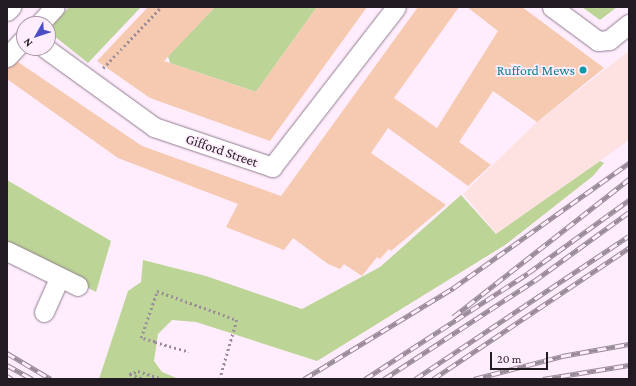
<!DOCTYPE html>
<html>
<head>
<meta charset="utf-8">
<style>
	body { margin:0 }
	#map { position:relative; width:636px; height:386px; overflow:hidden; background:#ffedfd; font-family:"Crimson Pro",serif }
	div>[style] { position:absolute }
	.industrial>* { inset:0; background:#fde2e1 }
	.green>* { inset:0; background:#bcd496 }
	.building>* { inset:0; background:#f6c9b1 }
	.path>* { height:2.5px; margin-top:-1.25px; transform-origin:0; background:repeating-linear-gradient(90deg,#9a8d99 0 2px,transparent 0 5px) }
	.roads { filter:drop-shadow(0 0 1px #907c8e) drop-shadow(0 0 1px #907c8e) }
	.minor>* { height:19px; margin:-9.5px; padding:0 9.5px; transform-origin:9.5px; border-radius:9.5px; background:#fff }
	.rail>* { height:4.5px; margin-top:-2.25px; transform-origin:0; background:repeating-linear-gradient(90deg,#ffedfd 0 9px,#988b97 0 18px); box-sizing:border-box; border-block:1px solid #988b97 }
	.path-bridge>* { height:2.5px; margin-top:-1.25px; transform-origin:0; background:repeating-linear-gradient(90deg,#9a8d99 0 2px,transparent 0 5px) }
	.dots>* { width:11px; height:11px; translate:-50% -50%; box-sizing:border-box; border:2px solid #ffedfd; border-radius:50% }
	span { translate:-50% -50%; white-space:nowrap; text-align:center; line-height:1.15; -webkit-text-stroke:3.5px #ffedfd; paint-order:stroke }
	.culture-label { font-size:14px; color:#0d838f }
	.right { translate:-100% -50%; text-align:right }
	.street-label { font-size:14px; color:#231b22 }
	.frame { position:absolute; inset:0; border:8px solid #231b22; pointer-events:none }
	.north { position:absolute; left:16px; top:16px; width:40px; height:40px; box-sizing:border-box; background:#ffedfd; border:1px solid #a799a5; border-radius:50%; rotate:231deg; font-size:11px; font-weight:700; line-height:16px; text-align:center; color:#231b22 }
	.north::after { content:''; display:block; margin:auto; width:14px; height:18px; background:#4a4ec4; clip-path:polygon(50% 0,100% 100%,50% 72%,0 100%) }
	.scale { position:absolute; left:490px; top:352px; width:58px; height:18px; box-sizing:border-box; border:2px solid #231b22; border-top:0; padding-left:5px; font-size:12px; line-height:14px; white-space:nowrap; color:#231b22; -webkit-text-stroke:3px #ffedfd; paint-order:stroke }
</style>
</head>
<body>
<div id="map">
	<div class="industrial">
		<i style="clip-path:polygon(629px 51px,629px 140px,497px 234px,463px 194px,537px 122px)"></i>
	</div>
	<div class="green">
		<i style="clip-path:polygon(69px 7px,141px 7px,88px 63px,48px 31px)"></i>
		<i style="clip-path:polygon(215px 7px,317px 7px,256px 92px,170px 63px,168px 56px)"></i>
		<i style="clip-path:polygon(582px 7px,617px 7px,600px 20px)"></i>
		<i style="clip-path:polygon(600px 161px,604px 163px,593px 176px,505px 245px,317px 361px,196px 322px,172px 320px,158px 334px,154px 361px,162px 372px,179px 379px,99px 379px,128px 291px,141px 282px,143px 260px,206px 276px,302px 309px,380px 267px,461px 195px,496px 234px)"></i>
		<i style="clip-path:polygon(7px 180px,111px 241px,96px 292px,7px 246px)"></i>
	</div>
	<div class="building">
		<i style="clip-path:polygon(148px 7px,215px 7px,164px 61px,256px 92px,317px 7px,367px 7px,270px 141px,150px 98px,97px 61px)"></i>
		<i style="clip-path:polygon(418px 7px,459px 7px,394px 98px,437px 128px,498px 31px,467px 7px,522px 7px,604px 68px,537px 122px,493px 91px,459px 142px,491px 165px,468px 186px,388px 128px,371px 153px,446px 205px,391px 251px,389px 249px,380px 259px,377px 257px,362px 276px,344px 264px,340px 269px,328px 264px,293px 238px,284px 250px,226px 227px,238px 204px,118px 158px,7px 79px,7px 68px,18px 62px,142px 146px,281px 196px)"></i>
	</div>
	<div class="path">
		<i style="left:103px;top:68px;width:84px;rotate:-46.4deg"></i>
		<i style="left:155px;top:342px;width:15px;rotate:-164deg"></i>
		<i style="left:141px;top:338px;width:50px;rotate:-71.2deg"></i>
		<i style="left:157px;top:291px;width:85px;rotate:19.9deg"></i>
		<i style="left:237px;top:320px;width:61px;rotate:106.1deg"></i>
		<i style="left:129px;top:374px;width:9px;rotate:-18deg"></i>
		<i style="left:138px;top:371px;width:25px;rotate:18deg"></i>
		<i style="left:130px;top:374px;width:15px;rotate:20deg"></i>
	</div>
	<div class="roads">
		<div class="minor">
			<i style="left:552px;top:7px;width:57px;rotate:36.5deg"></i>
			<i style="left:598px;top:41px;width:11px;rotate:-5deg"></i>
			<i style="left:609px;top:40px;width:26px;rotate:-39deg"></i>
			<i style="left:7px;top:11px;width:6px;rotate:-45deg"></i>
			<i style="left:39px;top:24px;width:23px;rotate:-47deg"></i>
			<i style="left:45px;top:48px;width:135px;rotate:35.9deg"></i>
			<i style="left:154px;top:127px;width:125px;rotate:18.7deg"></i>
			<i style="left:272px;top:167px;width:202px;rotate:-52.2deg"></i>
			<i style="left:7px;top:57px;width:25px;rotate:-47deg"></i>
			<i style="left:7px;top:251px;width:79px;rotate:26.2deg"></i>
			<i style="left:44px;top:312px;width:36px;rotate:-66deg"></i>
		</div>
	</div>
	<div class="rail">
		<i style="left:453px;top:317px;width:224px;rotate:-38.1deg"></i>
		<i style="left:7px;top:353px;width:51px;rotate:30.6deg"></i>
		<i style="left:7px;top:365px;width:29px;rotate:29deg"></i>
		<i style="left:7px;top:376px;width:6px;rotate:31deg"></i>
		<i style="left:304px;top:379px;width:175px;rotate:-31.4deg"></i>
		<i style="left:453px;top:288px;width:216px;rotate:-35.4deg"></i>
		<i style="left:365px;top:379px;width:194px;rotate:-33deg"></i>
		<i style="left:528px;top:273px;width:125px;rotate:-35.9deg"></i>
		<i style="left:384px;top:379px;width:179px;rotate:-33.2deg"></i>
		<i style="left:534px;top:281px;width:117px;rotate:-36deg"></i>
		<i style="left:415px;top:379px;width:257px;rotate:-33.8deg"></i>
		<i style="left:433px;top:379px;width:236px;rotate:-33.8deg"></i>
		<i style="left:474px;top:379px;width:91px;rotate:-14.6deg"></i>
		<i style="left:562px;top:356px;width:68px;rotate:-10.2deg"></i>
		<i style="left:543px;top:379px;width:87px;rotate:-9.2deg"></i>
	</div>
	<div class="path-bridge">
		<i style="left:155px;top:342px;width:35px;rotate:16deg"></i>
	</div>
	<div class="dots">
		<i style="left:583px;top:70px;background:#0f9aa8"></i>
	</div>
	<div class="culture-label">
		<span class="right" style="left:575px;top:70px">Rufford Mews</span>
	</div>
	<div class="street-label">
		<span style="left:222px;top:150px;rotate:19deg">Gifford Street</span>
	</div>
	<div class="frame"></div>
	<div class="north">N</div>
	<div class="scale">20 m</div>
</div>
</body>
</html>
